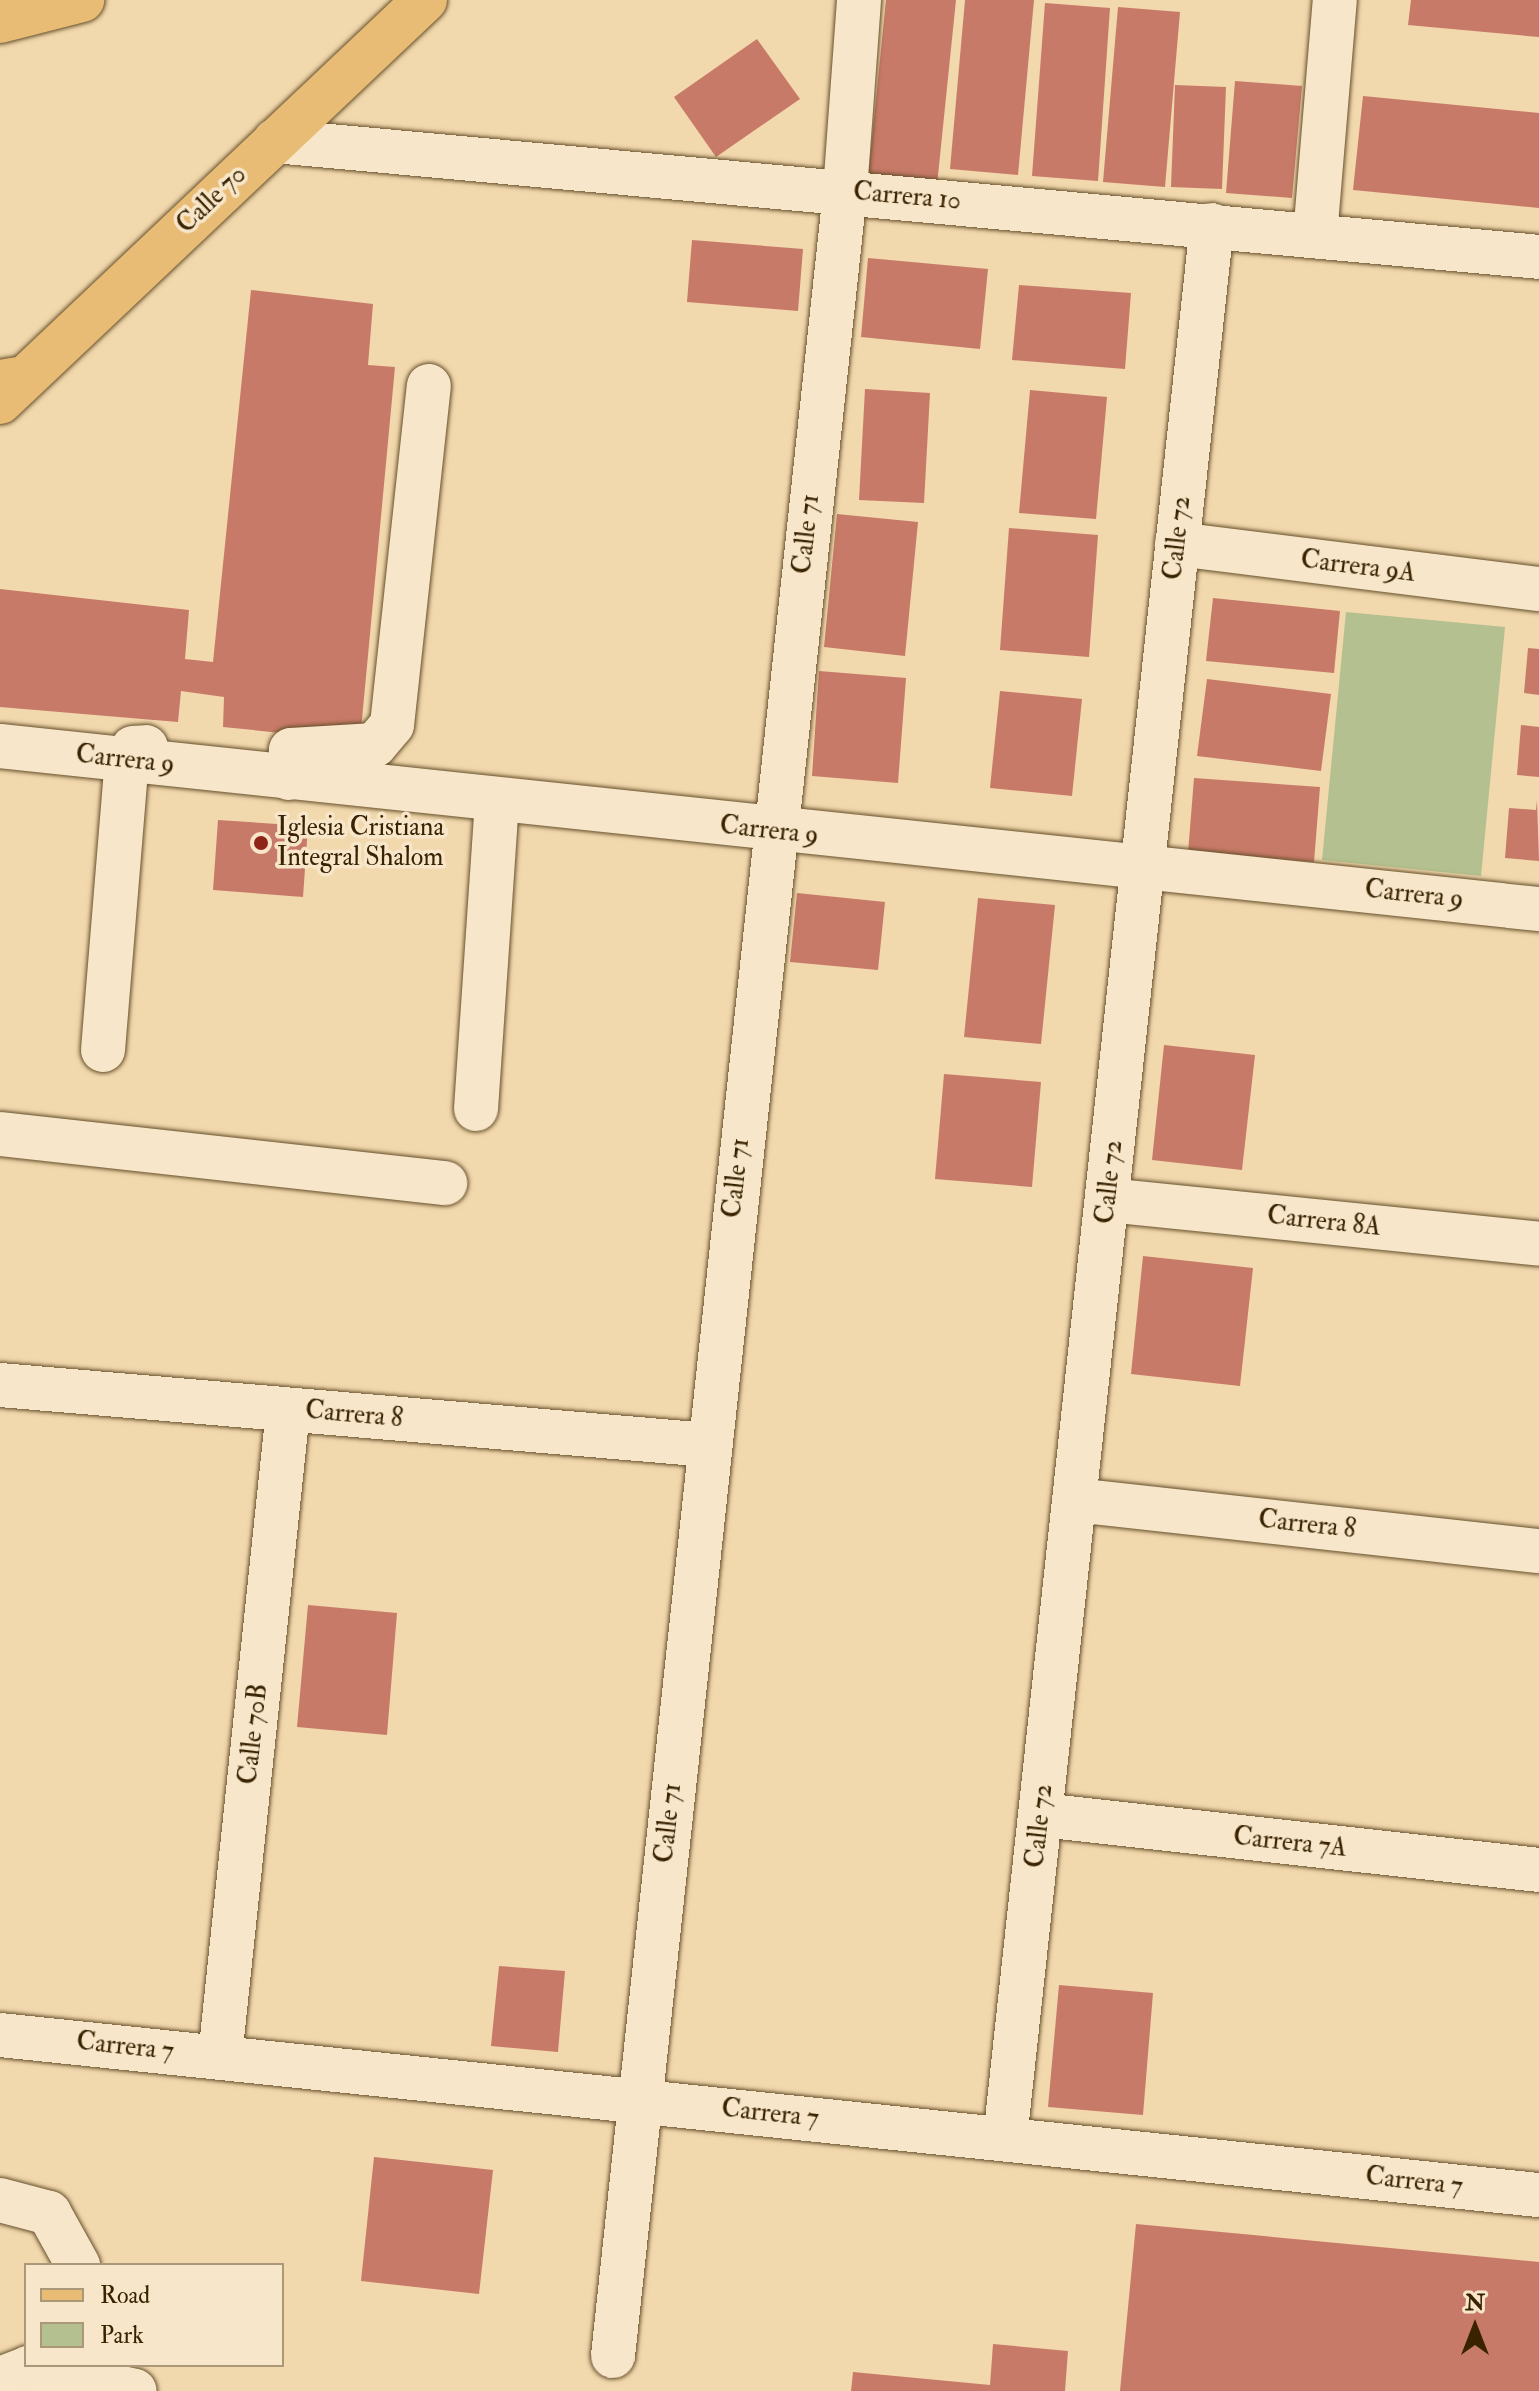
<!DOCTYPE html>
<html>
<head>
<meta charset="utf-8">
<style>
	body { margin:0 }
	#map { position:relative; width:1539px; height:2391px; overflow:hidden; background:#f2d8ad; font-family:"IM FELL Double Pica",serif }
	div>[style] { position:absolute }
	.green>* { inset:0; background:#b4c08f }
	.building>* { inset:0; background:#c87a68 }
	.roads { filter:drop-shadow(0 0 2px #66502b) drop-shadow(0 0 2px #66502b) }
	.minor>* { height:44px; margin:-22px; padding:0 22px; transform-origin:22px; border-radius:22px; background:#f7e6ca }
	.major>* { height:44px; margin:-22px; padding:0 22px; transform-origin:22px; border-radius:22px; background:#e9bc76 }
	.highway>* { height:44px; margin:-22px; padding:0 22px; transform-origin:22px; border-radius:22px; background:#e9bc76 }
	.dots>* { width:22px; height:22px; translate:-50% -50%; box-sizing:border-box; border:4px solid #f7e6ca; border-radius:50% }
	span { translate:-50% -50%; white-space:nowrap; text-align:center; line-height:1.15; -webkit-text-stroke:7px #f7e6ca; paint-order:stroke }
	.street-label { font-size:26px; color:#382200 }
	.poi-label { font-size:26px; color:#382200 }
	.left { translate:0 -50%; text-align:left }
	.legend { position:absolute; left:24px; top:2263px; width:260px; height:104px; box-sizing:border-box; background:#f7e6ca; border:2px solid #ab9879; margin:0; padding:10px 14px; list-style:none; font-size:24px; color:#382200 }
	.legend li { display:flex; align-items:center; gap:16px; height:40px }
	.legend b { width:40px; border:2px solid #ab9879 }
	.north { position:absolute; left:1435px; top:2287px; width:80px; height:80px; -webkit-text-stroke:6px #f7e6ca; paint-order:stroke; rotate:0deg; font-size:22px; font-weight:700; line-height:32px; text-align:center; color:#382200 }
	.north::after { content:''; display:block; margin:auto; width:28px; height:36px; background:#382200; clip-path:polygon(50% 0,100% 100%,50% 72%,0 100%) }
</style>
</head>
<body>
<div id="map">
	<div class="green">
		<i style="clip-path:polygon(1346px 612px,1505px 627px,1481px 876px,1322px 860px)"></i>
	</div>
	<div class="building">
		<i style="clip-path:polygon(886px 0,956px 0,937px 185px,868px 178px)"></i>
		<i style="clip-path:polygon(965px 0,1034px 0,1018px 175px,950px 169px)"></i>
		<i style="clip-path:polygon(1411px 0,1539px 0,1539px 37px,1408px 25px)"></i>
		<i style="clip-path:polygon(1045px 3px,1110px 8px,1098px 181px,1032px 176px)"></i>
		<i style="clip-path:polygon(1118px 7px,1180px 12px,1165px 187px,1103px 182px)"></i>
		<i style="clip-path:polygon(757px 39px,800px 99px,716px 157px,674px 97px)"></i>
		<i style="clip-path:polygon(1235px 81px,1302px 86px,1292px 198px,1226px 193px)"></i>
		<i style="clip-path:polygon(1175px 85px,1226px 87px,1222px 189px,1171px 187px)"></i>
		<i style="clip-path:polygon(1363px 96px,1539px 113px,1539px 208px,1353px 190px)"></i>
		<i style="clip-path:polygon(692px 240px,803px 249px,798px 311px,687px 302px)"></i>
		<i style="clip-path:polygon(868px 258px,988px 269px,980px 349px,861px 337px)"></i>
		<i style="clip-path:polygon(1019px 285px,1131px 293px,1125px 369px,1012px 360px)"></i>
		<i style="clip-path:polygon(251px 290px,373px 304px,368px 365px,395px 367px,360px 741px,223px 727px,224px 697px,181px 691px,178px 722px,0 707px,0 589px,189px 610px,185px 659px,213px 662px)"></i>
		<i style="clip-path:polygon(865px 389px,930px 393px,924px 503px,859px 500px)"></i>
		<i style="clip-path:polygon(1030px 390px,1107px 397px,1096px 519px,1019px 513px)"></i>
		<i style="clip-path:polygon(837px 514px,918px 522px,905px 656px,824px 647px)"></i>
		<i style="clip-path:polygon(1009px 528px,1098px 535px,1089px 657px,1000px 650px)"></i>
		<i style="clip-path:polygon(1213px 598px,1340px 611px,1334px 673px,1206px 661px)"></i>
		<i style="clip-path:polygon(1528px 648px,1539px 649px,1539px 695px,1524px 693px)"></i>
		<i style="clip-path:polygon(819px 671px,906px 678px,898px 783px,812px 776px)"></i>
		<i style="clip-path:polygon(1207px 679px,1331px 694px,1321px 771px,1197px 756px)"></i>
		<i style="clip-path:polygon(1000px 691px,1082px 699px,1072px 796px,990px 788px)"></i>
		<i style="clip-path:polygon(1521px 725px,1539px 727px,1539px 777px,1517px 775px)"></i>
		<i style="clip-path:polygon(1194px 778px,1320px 787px,1314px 862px,1188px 853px)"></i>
		<i style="clip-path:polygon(1537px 800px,1539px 861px,1505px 858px,1509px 808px,1536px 810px)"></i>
		<i style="clip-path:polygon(218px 820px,308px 826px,303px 897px,213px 890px)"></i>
		<i style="clip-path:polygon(797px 893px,885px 902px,878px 970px,790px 962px)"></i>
		<i style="clip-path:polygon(978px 898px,1055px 905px,1041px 1044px,964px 1037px)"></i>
		<i style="clip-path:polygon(1164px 1045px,1255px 1055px,1242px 1170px,1152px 1160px)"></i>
		<i style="clip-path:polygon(944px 1074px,1041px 1082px,1032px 1187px,935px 1179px)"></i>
		<i style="clip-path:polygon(1143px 1256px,1253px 1268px,1240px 1386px,1131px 1374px)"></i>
		<i style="clip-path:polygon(308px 1605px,397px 1613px,387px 1735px,297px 1727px)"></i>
		<i style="clip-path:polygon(499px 1966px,565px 1971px,558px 2052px,491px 2046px)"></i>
		<i style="clip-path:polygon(1059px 1985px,1153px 1993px,1143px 2115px,1048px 2107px)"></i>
		<i style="clip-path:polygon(374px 2157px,493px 2170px,479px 2294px,361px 2281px)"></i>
		<i style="clip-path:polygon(1136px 2224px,1539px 2262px,1539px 2391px,1120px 2391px)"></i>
		<i style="clip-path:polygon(993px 2344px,1068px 2351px,1065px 2391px,851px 2391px,853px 2372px,990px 2385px)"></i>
	</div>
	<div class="roads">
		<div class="minor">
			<i style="left:275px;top:141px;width:1269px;rotate:5.24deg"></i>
			<i style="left:1315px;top:236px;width:237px;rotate:-85.2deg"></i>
			<i style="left:1177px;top:544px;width:365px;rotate:7.1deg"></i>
			<i style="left:0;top:746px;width:1548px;rotate:6.05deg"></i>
			<i style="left:289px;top:778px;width:28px;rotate:-86deg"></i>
			<i style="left:291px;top:750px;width:84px;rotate:-3.4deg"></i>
			<i style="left:375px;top:745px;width:26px;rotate:-50deg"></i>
			<i style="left:392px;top:725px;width:341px;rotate:-83.8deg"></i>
			<i style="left:103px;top:1050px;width:291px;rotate:-85.3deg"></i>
			<i style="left:127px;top:760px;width:13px;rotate:-63deg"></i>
			<i style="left:133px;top:748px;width:13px;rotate:-4deg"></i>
			<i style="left:476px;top:1109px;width:309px;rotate:-86.1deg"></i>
			<i style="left:0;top:1134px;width:448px;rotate:6.3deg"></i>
			<i style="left:1108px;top:1200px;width:433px;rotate:5.8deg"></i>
			<i style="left:0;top:1385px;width:712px;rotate:4.84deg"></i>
			<i style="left:1075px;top:1500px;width:467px;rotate:6.3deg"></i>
			<i style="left:1041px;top:1815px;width:501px;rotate:6.3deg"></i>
			<i style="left:0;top:2035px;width:1547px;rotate:5.94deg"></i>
			<i style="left:220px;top:2057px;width:651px;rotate:-84deg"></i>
			<i style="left:1005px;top:2139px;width:1925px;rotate:-83.83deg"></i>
			<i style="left:0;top:2200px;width:51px;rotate:14.9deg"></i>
			<i style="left:49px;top:2213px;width:60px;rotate:60.9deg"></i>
			<i style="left:613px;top:2356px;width:2177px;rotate:-83.88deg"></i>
			<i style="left:845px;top:191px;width:192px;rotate:-85.8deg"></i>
			<i style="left:0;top:2379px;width:30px;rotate:-21deg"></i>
			<i style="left:28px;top:2368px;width:109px;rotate:12.1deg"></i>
		</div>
		<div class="major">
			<i style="left:0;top:402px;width:585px;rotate:-43.41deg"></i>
		</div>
		<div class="highway">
			<i style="left:0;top:21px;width:85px;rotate:-14.4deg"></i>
			<i style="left:0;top:382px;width:25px;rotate:-9deg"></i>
		</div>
	</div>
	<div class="dots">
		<i style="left:261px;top:843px;background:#8f2418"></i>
	</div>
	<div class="street-label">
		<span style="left:907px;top:197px;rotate:5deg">Carrera 10</span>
		<span style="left:212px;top:200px;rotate:-44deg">Calle 70</span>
		<span style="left:807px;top:534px;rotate:-84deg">Calle 71</span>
		<span style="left:1178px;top:538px;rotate:-84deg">Calle 72</span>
		<span style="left:1358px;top:567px;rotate:7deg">Carrera 9A</span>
		<span style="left:125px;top:760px;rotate:6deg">Carrera 9</span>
		<span style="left:769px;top:831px;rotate:6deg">Carrera 9</span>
		<span style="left:1414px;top:895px;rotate:6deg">Carrera 9</span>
		<span style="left:737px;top:1178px;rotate:-84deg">Calle 71</span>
		<span style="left:1110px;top:1182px;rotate:-84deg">Calle 72</span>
		<span style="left:1324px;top:1222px;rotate:6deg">Carrera 8A</span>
		<span style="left:354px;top:1415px;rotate:5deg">Carrera 8</span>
		<span style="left:1307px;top:1525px;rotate:6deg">Carrera 8</span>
		<span style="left:254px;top:1734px;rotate:-84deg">Calle 70B</span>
		<span style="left:669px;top:1823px;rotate:-84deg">Calle 71</span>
		<span style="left:1040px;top:1826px;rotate:-84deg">Calle 72</span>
		<span style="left:1290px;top:1843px;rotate:6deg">Carrera 7A</span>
		<span style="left:125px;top:2047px;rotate:6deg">Carrera 7</span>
		<span style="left:770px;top:2114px;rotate:6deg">Carrera 7</span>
		<span style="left:1414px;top:2182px;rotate:6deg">Carrera 7</span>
	</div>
	<div class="poi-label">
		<span class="left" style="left:277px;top:843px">Iglesia Cristiana<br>Integral Shalom</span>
	</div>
	<ul class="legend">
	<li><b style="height:10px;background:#e9bc76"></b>Road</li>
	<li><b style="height:22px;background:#b4c08f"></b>Park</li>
	</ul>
	<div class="north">N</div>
</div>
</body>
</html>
